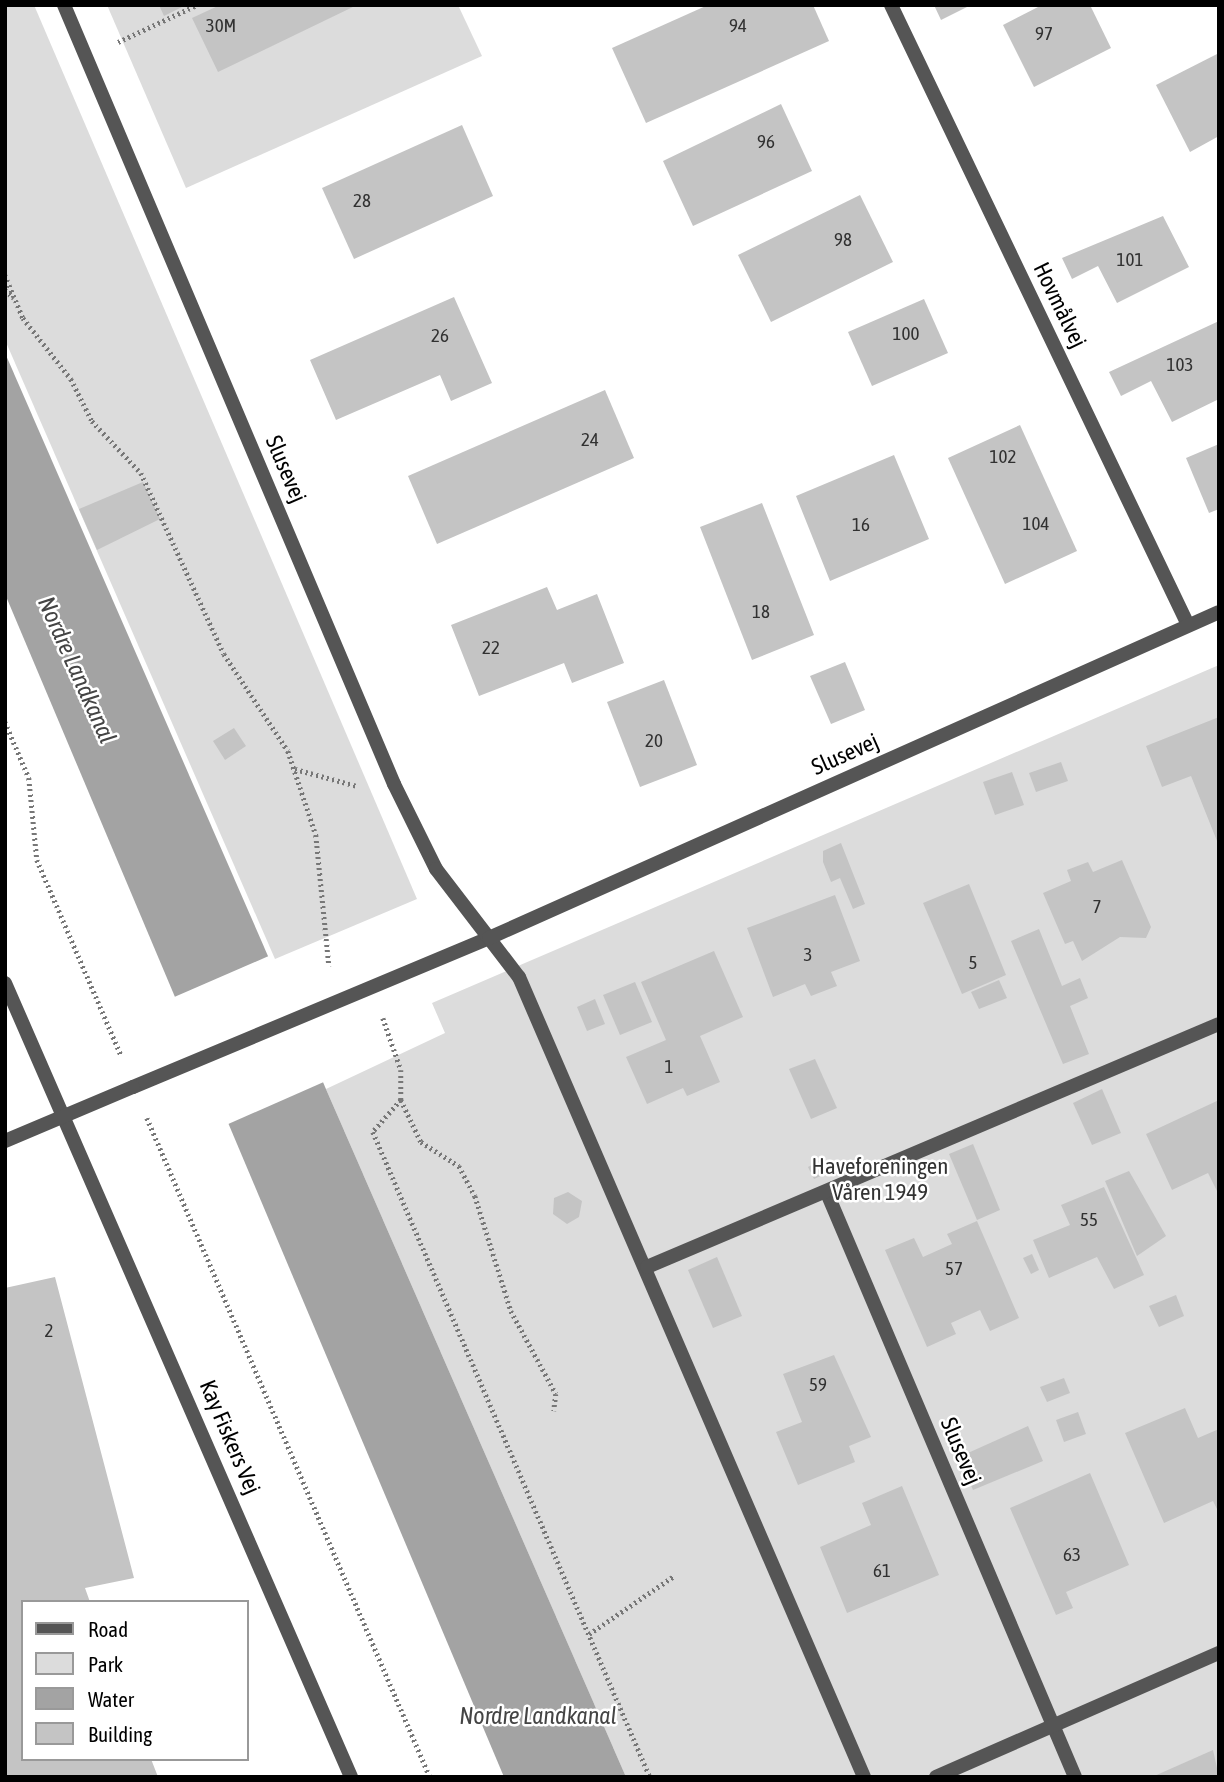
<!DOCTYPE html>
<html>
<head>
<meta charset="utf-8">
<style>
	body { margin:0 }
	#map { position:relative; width:1224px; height:1782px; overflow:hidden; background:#fff; font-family:"Asap Condensed",sans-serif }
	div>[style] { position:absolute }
	.green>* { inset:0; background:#dcdcdc }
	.water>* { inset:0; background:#a3a3a3 }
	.pier>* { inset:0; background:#fff }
	.building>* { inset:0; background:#c4c4c4 }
	.path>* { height:4.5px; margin-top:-2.25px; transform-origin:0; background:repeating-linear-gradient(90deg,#777 0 2px,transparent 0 5.5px) }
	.service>* { height:14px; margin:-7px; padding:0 7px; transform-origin:7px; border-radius:7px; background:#555 }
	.minor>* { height:14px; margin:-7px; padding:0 7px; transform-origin:7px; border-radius:7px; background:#555 }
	span { translate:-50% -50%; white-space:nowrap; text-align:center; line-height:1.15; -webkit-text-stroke:5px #fff; paint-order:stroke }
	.number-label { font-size:19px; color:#313131 }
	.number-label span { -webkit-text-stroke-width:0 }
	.street-label { font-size:23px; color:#000 }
	.park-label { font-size:23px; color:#333 }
	.water-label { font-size:24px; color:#444; font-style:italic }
	.frame { position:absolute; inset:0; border:7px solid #000; pointer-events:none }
	.legend { position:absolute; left:21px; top:1600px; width:228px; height:161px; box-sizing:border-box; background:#fff; border:2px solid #999; margin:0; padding:9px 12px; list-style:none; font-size:21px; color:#000 }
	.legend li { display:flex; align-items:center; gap:14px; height:35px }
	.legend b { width:35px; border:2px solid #999 }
</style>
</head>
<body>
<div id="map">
	<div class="green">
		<i style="clip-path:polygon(5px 5px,34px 5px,417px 899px,275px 959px,5px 340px)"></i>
		<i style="clip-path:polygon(107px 5px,458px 5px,482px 56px,186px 188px)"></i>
		<i style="clip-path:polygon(1219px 665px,1219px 1777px,626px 1777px,326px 1089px,445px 1033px,432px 1003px)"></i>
	</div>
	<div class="water">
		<i style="clip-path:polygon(5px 353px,626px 1777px,504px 1777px,5px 594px)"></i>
	</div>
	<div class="pier">
		<i style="clip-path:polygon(271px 955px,326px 1081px,226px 1125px,172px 998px)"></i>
	</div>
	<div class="building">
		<i style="clip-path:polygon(159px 5px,186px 5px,164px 16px)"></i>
		<i style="clip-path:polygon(220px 5px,357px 5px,218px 72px,192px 18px)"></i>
		<i style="clip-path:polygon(708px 5px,813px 5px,829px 41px,646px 123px,612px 48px)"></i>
		<i style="clip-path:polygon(934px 5px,971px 5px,941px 20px)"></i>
		<i style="clip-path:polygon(1042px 5px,1090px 5px,1111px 48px,1034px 87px,1003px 25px)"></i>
		<i style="clip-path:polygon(1219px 53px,1219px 136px,1190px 152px,1156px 85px)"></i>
		<i style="clip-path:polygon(781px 104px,812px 171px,693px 226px,663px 161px)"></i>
		<i style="clip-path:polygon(462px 125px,493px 196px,354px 259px,322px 188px)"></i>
		<i style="clip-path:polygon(860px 195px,893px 262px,771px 322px,738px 255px)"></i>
		<i style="clip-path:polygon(1163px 216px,1189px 267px,1117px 303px,1098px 266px,1072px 279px,1062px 258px)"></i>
		<i style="clip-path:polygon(454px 297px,492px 383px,451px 401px,440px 375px,336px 420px,310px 360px)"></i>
		<i style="clip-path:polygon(924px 299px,948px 353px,872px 386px,848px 332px)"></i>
		<i style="clip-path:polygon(1219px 321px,1219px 399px,1172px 422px,1151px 381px,1121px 396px,1109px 372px)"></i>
		<i style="clip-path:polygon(605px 390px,634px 458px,437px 544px,408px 476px)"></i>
		<i style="clip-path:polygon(1020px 425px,1077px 551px,1005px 584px,948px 458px)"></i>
		<i style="clip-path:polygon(1219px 444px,1219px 509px,1209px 513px,1186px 458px)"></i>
		<i style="clip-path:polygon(894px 455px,929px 539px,830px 581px,796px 496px)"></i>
		<i style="clip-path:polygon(143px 482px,160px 519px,97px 550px,79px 509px)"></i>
		<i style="clip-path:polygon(762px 503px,814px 635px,752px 660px,700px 527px)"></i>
		<i style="clip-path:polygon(547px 587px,557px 610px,597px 594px,624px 663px,572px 683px,564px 663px,479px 696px,451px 625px)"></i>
		<i style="clip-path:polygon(845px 662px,865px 710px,831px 724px,810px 676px)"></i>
		<i style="clip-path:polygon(664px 680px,697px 765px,640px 787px,607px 702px)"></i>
		<i style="clip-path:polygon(1219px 717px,1219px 846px,1191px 776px,1162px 787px,1146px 746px)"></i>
		<i style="clip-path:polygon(234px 728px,246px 746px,225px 760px,213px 741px)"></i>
		<i style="clip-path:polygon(1061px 762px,1068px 781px,1036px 792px,1029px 773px)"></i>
		<i style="clip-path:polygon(1012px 772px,1024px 805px,995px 815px,983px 782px)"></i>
		<i style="clip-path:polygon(841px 843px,865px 904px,853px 909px,840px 878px,831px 882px,823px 862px,823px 851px)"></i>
		<i style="clip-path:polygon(1122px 860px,1151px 927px,1146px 938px,1120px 937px,1082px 961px,1073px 941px,1065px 944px,1043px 893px,1071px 881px,1067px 870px,1088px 862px,1093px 872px)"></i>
		<i style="clip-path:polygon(969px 884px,1006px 975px,962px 994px,923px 903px)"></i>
		<i style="clip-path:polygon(835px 895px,860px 961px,831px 972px,837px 986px,811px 996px,805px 984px,773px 997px,747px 928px)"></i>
		<i style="clip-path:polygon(1039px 929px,1062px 986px,1080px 978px,1088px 998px,1070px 1006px,1089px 1054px,1063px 1064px,1011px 941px)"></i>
		<i style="clip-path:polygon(714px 951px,743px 1017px,700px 1036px,720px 1082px,687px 1096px,683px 1088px,647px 1104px,626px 1057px,666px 1040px,641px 982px)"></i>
		<i style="clip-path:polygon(999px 980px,1007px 998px,979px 1009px,971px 992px)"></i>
		<i style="clip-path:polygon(635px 982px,652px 1022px,620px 1035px,603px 995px)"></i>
		<i style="clip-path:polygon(595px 999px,605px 1024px,587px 1031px,577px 1007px)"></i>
		<i style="clip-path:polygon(815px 1059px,837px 1108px,811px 1119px,789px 1069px)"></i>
		<i style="clip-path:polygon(1102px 1089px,1121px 1133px,1092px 1145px,1073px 1103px)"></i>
		<i style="clip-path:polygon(1219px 1100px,1219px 1195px,1208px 1173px,1172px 1190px,1146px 1134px)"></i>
		<i style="clip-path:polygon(973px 1144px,1000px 1210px,977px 1220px,949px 1154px)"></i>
		<i style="clip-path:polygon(821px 1160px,827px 1173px,814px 1179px,808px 1167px)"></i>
		<i style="clip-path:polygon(1129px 1171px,1166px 1236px,1137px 1256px,1105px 1181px)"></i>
		<i style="clip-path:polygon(1104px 1187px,1144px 1275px,1114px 1289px,1097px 1257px,1049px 1278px,1033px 1240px,1070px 1225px,1061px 1205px)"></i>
		<i style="clip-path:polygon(568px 1192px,582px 1201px,579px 1217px,567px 1224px,553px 1214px,554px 1198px)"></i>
		<i style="clip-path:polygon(977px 1221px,1019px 1318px,990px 1331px,980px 1310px,951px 1323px,956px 1334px,927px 1347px,885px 1250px,914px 1238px,923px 1257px,952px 1244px,947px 1234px)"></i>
		<i style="clip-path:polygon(1032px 1254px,1039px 1270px,1031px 1274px,1023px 1258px)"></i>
		<i style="clip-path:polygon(717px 1257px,742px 1316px,713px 1328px,688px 1270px)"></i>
		<i style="clip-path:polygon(55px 1277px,134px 1578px,85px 1588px,90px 1602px,23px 1602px,23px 1759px,151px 1759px,158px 1777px,5px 1777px,5px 1288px)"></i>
		<i style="clip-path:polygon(1176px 1295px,1184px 1316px,1159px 1327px,1149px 1306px)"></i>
		<i style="clip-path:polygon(834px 1355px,871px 1437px,849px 1446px,855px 1462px,798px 1485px,776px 1432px,802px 1422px,783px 1374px)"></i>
		<i style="clip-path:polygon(1064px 1378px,1070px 1393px,1047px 1402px,1040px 1387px)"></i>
		<i style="clip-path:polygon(1185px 1408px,1198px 1438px,1219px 1429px,1219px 1513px,1213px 1501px,1164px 1523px,1125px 1433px)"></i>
		<i style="clip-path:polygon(1078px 1412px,1086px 1434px,1064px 1442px,1056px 1420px)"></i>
		<i style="clip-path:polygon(1028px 1426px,1043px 1461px,973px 1490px,959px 1457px)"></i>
		<i style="clip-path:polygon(1090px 1473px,1129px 1565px,1066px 1592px,1073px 1608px,1056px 1615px,1010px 1508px)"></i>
		<i style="clip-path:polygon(902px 1486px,939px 1575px,847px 1613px,820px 1547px,871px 1525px,862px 1503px)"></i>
		<i style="clip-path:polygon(1213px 1750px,1219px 1777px,1152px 1777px)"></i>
	</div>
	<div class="path">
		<i style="left:118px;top:42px;width:87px;rotate:-25.1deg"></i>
		<i style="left:5px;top:275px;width:47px;rotate:67.3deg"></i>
		<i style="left:23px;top:318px;width:78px;rotate:51.8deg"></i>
		<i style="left:71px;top:379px;width:47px;rotate:63.4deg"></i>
		<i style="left:92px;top:421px;width:71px;rotate:46.7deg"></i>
		<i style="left:141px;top:473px;width:199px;rotate:65.4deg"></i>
		<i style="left:224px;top:654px;width:116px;rotate:56.6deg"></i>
		<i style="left:288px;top:751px;width:89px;rotate:71.6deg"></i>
		<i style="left:316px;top:835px;width:132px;rotate:84.3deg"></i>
		<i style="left:5px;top:290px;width:12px;rotate:42deg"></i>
		<i style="left:5px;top:722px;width:61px;rotate:66.8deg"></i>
		<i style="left:29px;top:778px;width:82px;rotate:84.4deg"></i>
		<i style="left:37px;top:860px;width:212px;rotate:66.7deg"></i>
		<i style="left:295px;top:769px;width:64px;rotate:15.3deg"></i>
		<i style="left:383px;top:1018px;width:55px;rotate:70.9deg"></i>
		<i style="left:401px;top:1070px;width:30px;rotate:90deg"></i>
		<i style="left:401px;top:1100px;width:43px;rotate:131.2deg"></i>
		<i style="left:373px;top:1132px;width:702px;rotate:66.76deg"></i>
		<i style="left:401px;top:1100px;width:47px;rotate:64.5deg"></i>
		<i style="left:421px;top:1142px;width:45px;rotate:32.3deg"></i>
		<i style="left:459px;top:1166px;width:34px;rotate:62deg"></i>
		<i style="left:475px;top:1196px;width:121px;rotate:72.6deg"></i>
		<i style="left:511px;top:1311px;width:94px;rotate:61.5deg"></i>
		<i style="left:556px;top:1394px;width:17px;rotate:97deg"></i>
		<i style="left:147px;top:1118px;width:717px;rotate:66.76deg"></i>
		<i style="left:589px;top:1634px;width:103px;rotate:-34.3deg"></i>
	</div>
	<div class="service">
		<i style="left:5px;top:983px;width:866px;rotate:66.45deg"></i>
		<i style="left:133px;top:1087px;width:386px;rotate:-22.7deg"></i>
	</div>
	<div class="minor">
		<i style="left:64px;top:5px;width:846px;rotate:67.04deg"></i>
		<i style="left:394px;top:784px;width:95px;rotate:63.7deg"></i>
		<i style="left:436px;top:869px;width:136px;rotate:52.5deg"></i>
		<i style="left:519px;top:977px;width:871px;rotate:66.67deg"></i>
		<i style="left:891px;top:5px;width:687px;rotate:64.4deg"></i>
		<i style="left:489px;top:938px;width:799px;rotate:-24.06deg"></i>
		<i style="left:5px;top:1141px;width:139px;rotate:-22.9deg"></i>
		<i style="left:827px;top:1193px;width:634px;rotate:66.99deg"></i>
		<i style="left:647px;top:1267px;width:621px;rotate:-23.02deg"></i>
		<i style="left:936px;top:1777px;width:309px;rotate:-23.7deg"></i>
	</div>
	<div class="number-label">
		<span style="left:221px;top:26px">30M</span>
		<span style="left:738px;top:26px">94</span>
		<span style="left:1044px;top:34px">97</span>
		<span style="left:766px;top:142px">96</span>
		<span style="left:362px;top:201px">28</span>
		<span style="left:843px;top:240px">98</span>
		<span style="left:1130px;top:260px">101</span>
		<span style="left:906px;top:334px">100</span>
		<span style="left:440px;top:336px">26</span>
		<span style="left:1180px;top:365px">103</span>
		<span style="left:590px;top:440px">24</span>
		<span style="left:1003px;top:457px">102</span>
		<span style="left:1036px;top:524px">104</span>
		<span style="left:861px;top:525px">16</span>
		<span style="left:761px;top:612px">18</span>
		<span style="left:491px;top:648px">22</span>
		<span style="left:654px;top:741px">20</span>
		<span style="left:1097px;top:907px">7</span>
		<span style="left:808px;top:955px">3</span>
		<span style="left:973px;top:963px">5</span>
		<span style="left:669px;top:1067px">1</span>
		<span style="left:1089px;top:1220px">55</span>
		<span style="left:954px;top:1269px">57</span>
		<span style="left:49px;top:1331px">2</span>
		<span style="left:818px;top:1385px">59</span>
		<span style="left:1072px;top:1555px">63</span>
		<span style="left:882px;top:1571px">61</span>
	</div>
	<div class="street-label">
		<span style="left:1060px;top:305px;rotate:64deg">Hovmålvej</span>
		<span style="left:286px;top:469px;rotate:67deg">Slusevej</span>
		<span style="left:845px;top:754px;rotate:-24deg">Slusevej</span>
		<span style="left:230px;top:1437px;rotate:67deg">Kay Fiskers Vej</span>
		<span style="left:961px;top:1451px;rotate:67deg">Slusevej</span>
	</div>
	<div class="park-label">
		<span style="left:880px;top:1179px">Haveforeningen<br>Våren 1949</span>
	</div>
	<div class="water-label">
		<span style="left:77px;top:670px;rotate:66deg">Nordre Landkanal</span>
		<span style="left:538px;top:1716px">Nordre Landkanal</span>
	</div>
	<div class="frame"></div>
	<ul class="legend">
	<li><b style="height:9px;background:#555"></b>Road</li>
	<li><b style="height:19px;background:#dcdcdc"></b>Park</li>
	<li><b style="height:19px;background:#a3a3a3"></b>Water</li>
	<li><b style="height:19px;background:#c4c4c4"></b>Building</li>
	</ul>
</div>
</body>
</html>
